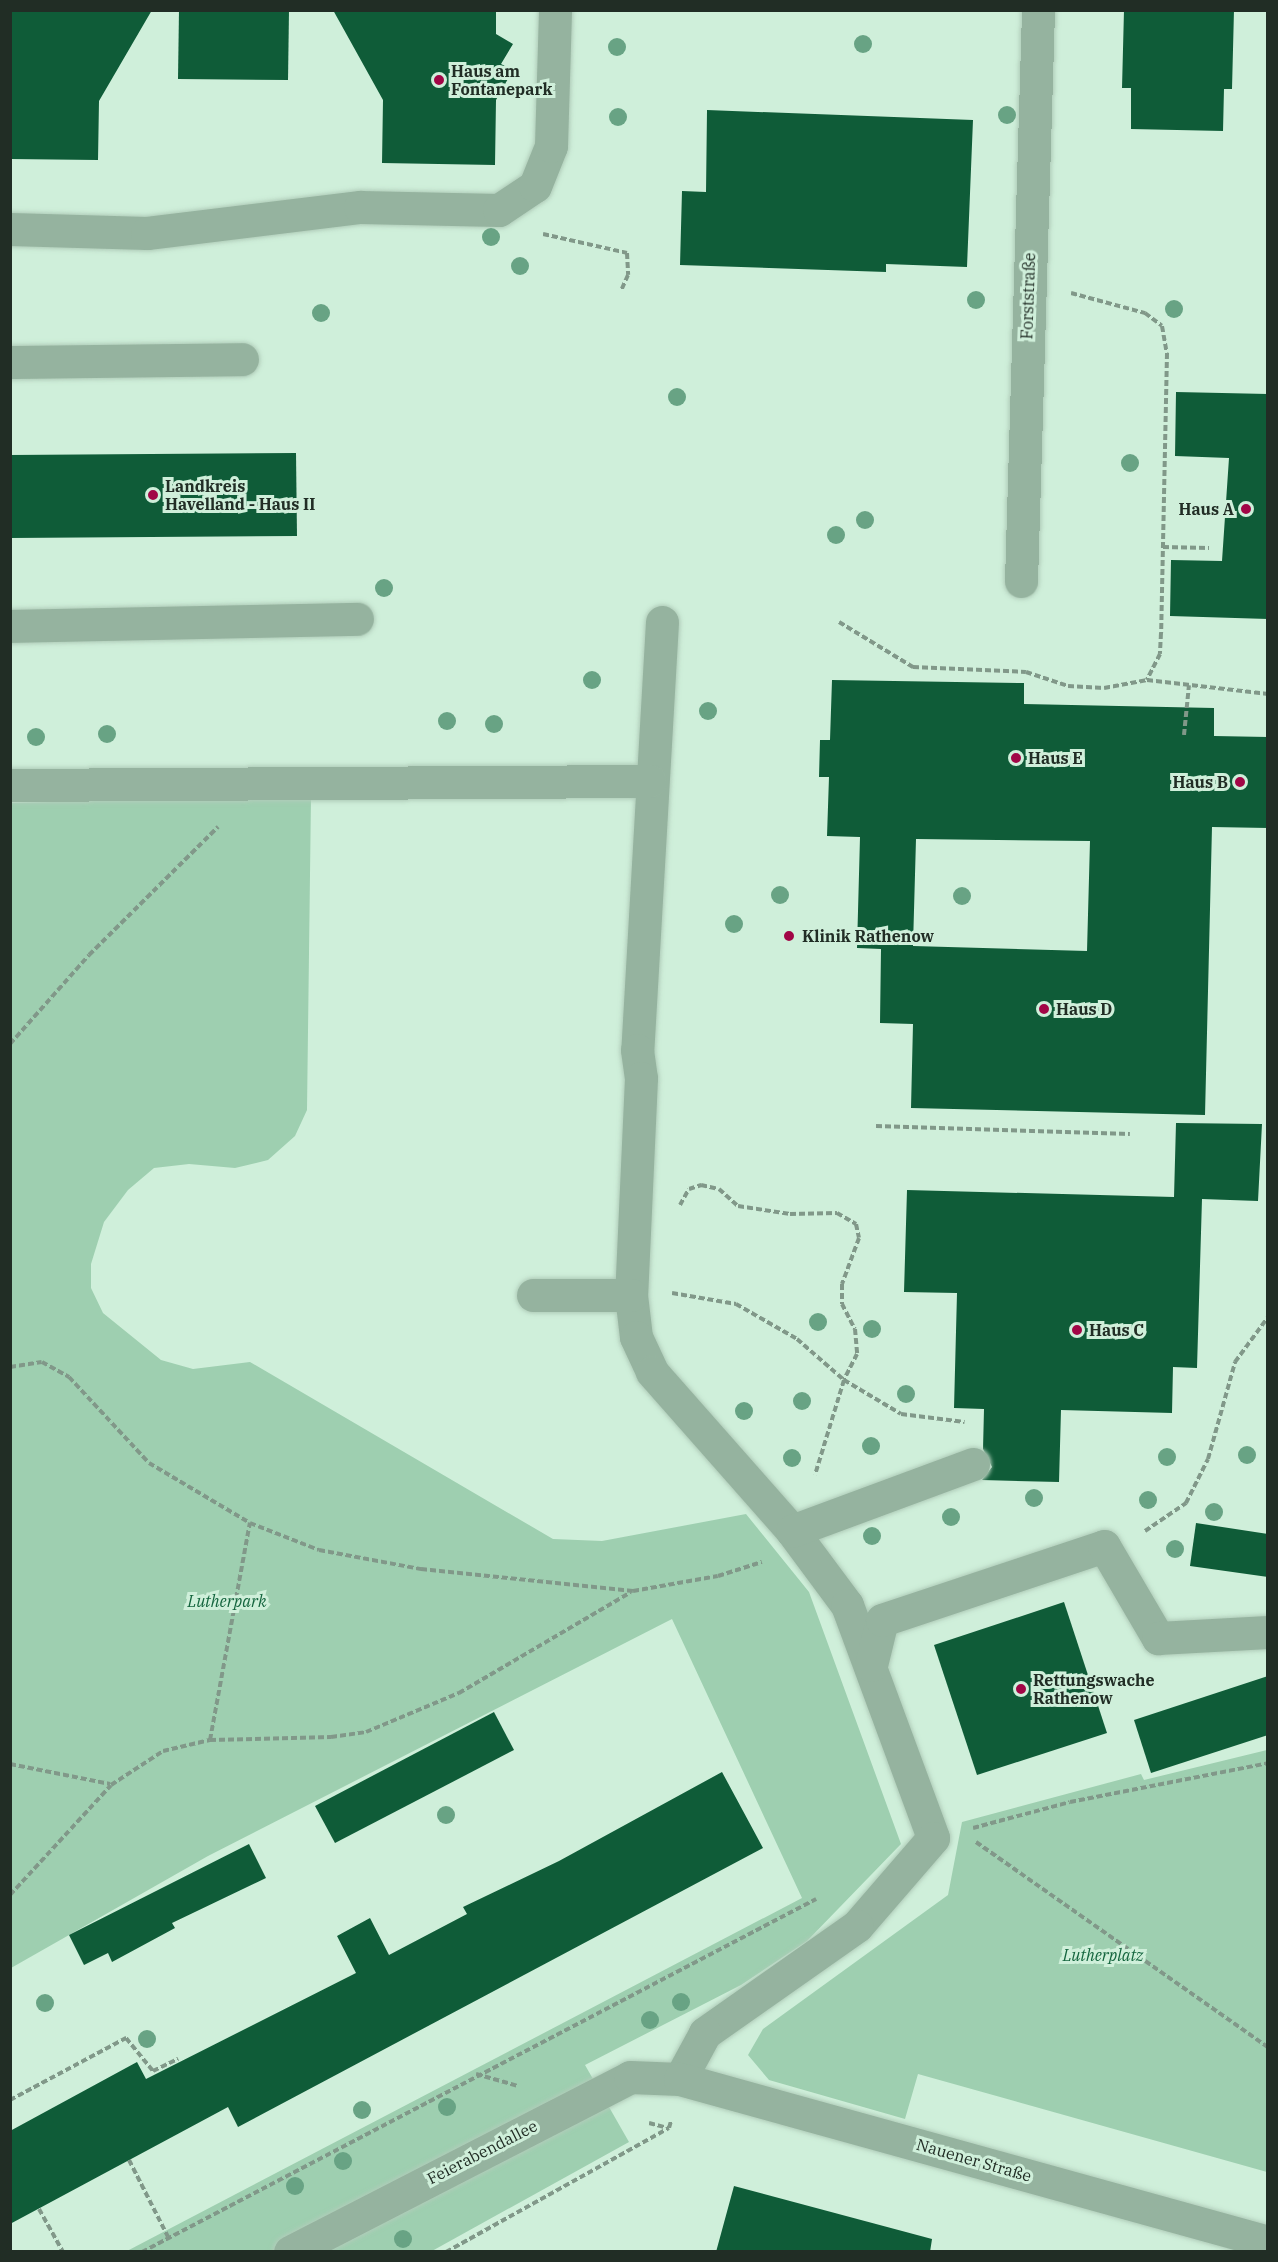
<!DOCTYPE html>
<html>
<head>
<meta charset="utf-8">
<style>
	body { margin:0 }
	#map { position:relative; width:1278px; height:2262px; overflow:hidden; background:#cfefda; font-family:"IBM Plex Serif",serif }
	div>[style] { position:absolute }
	.green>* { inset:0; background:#9ecfb0 }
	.building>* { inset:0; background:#0f5c38 }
	.path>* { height:4px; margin-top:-2px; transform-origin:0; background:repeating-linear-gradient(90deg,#819889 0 6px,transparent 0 9px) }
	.roads { filter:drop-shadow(0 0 2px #b0ccb9) drop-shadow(0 0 2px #b0ccb9) }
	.minor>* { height:33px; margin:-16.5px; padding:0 16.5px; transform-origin:16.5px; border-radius:16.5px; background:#95b39f }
	.trees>* { width:18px; height:18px; margin:-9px; border-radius:50%; background:#68a384 }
	.dots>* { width:16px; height:16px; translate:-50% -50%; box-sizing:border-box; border:3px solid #cfefda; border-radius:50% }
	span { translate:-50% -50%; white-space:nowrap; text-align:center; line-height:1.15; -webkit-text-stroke:6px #cfefda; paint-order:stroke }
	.poi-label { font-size:16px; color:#212d25; font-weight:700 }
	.left { translate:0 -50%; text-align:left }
	.right { translate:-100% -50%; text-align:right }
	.street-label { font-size:16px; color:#212d25 }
	.park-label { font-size:16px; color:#14653e; font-style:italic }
	.frame { position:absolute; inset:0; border:12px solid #212d25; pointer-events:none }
</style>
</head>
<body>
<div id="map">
	<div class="green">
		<i style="clip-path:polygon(311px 796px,307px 1110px,295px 1136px,268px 1160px,235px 1168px,189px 1164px,154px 1168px,128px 1190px,104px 1222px,91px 1264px,91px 1288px,103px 1313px,161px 1360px,193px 1369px,250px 1362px,553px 1539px,602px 1541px,746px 1514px,809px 1592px,901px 1844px,807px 1941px,741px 1985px,585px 2065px,629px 2142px,432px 2251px,127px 2251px,802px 1898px,672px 1619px,208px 1856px,11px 1968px,10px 803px)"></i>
		<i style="clip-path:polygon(1267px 1750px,1267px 2172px,918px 2074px,905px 2119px,769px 2080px,748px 2055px,763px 2029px,948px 1895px,962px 1822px,1141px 1774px,1144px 1780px)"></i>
	</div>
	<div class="building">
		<i style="clip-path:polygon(10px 10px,152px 10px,99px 101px,98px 160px,10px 159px)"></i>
		<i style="clip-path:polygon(179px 10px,289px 10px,288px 80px,178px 79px)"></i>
		<i style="clip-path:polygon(333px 10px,496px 10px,496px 34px,513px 44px,501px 64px,513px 70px,496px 100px,495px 165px,382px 163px,383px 100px)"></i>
		<i style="clip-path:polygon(1124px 10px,1234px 10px,1232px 89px,1224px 89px,1223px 131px,1131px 129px,1131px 88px,1122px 88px)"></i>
		<i style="clip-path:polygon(707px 110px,973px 120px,967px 267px,886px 264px,886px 272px,680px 265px,682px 191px,706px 192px)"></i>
		<i style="clip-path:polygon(1176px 392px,1268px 394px,1268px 619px,1170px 616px,1171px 560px,1222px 561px,1229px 458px,1175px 456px)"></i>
		<i style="clip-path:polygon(296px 453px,297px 536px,10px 538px,10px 455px)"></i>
		<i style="clip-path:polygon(evenodd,832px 680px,1024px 683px,1024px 704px,1214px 708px,1214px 736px,1268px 737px,1268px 828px,1212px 827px,1205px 1115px,911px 1108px,913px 1024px,880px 1023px,881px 949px,857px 948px,860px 837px,827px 836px,829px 777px,819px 777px,820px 740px,830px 740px,832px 680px,916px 839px,1090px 841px,1087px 951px,913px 946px,916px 839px)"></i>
		<i style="clip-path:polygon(1176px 1123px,1262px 1124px,1258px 1201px,1202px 1199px,1197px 1368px,1173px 1367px,1172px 1413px,1061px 1410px,1059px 1482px,982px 1480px,992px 1467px,983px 1449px,984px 1409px,954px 1408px,957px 1293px,904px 1292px,907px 1190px,1174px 1197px)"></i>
		<i style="clip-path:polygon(1196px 1523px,1268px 1534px,1268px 1577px,1190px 1566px)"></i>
		<i style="clip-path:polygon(1064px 1602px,1107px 1733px,977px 1775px,934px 1645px)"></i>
		<i style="clip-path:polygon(1268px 1676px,1268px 1735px,1151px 1773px,1134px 1720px)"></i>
		<i style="clip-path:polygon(494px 1712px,514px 1750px,335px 1843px,315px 1806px)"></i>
		<i style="clip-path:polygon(722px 1772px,763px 1848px,238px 2127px,228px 2107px,10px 2224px,10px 2131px,137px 2062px,146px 2079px,356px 1973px,337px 1936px,370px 1918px,389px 1955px,467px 1914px,463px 1907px,559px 1861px)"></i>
		<i style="clip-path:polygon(249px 1844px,266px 1878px,172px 1923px,175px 1928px,112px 1962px,108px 1953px,84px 1965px,69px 1935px)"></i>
		<i style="clip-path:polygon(734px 2186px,932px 2239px,930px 2252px,716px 2252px)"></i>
	</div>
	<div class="path">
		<i style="left:543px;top:234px;width:86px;rotate:12.7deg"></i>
		<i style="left:627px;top:253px;width:22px;rotate:87deg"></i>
		<i style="left:628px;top:275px;width:17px;rotate:114deg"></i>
		<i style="left:1071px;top:293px;width:77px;rotate:15.1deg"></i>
		<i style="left:1145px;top:313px;width:21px;rotate:37deg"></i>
		<i style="left:1162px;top:326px;width:27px;rotate:80deg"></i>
		<i style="left:1167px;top:353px;width:280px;rotate:91.2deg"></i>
		<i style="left:1161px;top:633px;width:21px;rotate:93deg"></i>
		<i style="left:1160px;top:654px;width:29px;rotate:117deg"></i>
		<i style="left:1163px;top:547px;width:46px;rotate:1.2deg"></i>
		<i style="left:839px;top:622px;width:87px;rotate:31.3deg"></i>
		<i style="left:913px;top:667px;width:113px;rotate:2.5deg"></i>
		<i style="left:1026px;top:672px;width:44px;rotate:18.4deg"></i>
		<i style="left:1068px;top:686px;width:36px;rotate:3deg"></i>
		<i style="left:1104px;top:688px;width:44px;rotate:-10.5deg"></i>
		<i style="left:1147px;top:680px;width:122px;rotate:6.6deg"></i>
		<i style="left:1184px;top:735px;width:50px;rotate:-84.3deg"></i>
		<i style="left:10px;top:1044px;width:119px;rotate:-48.4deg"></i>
		<i style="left:89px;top:955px;width:182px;rotate:-44.8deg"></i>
		<i style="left:876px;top:1126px;width:254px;rotate:1.8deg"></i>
		<i style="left:680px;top:1205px;width:18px;rotate:-61deg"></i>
		<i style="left:689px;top:1189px;width:13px;rotate:-18deg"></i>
		<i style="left:701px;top:1185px;width:18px;rotate:13deg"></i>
		<i style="left:719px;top:1189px;width:25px;rotate:42deg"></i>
		<i style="left:738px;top:1206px;width:53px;rotate:8.7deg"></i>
		<i style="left:790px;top:1214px;width:47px;rotate:-1.2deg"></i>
		<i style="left:837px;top:1213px;width:22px;rotate:30deg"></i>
		<i style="left:856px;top:1224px;width:14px;rotate:78deg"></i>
		<i style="left:859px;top:1238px;width:49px;rotate:110.3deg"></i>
		<i style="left:842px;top:1284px;width:20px;rotate:90deg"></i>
		<i style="left:842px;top:1304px;width:28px;rotate:63deg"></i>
		<i style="left:855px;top:1329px;width:25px;rotate:85deg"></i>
		<i style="left:857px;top:1354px;width:29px;rotate:117deg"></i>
		<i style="left:844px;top:1380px;width:99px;rotate:107deg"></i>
		<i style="left:672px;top:1293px;width:65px;rotate:9.8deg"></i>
		<i style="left:736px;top:1304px;width:70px;rotate:29.8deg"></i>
		<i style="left:797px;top:1339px;width:62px;rotate:41.1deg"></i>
		<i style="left:844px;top:1380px;width:66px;rotate:30.8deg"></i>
		<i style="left:901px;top:1414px;width:64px;rotate:7.2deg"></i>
		<i style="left:10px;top:1367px;width:32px;rotate:-9deg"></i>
		<i style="left:42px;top:1362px;width:31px;rotate:29deg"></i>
		<i style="left:69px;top:1377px;width:117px;rotate:47.1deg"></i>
		<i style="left:149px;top:1463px;width:117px;rotate:30.7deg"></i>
		<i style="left:250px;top:1523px;width:74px;rotate:21.4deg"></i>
		<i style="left:319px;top:1550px;width:104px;rotate:10.6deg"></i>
		<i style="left:421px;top:1569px;width:213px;rotate:5.9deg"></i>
		<i style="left:633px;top:1591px;width:86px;rotate:-10deg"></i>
		<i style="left:718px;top:1576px;width:46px;rotate:-17.7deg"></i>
		<i style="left:1145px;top:1531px;width:50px;rotate:-34.3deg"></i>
		<i style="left:1186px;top:1503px;width:49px;rotate:-63.4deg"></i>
		<i style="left:1208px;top:1459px;width:101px;rotate:-74.4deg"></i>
		<i style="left:1235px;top:1362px;width:56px;rotate:-53.7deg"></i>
		<i style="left:210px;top:1740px;width:221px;rotate:-79.6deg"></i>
		<i style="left:10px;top:1764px;width:102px;rotate:11.3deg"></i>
		<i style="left:973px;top:1828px;width:100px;rotate:-15deg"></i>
		<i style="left:1070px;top:1802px;width:202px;rotate:-11.1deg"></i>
		<i style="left:976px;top:1842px;width:357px;rotate:35.1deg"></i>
		<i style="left:10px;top:1895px;width:149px;rotate:-47.4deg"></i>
		<i style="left:111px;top:1785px;width:62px;rotate:-33.2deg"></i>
		<i style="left:163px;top:1751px;width:48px;rotate:-13.2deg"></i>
		<i style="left:210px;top:1740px;width:121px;rotate:-1.4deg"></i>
		<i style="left:331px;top:1737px;width:35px;rotate:-8deg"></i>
		<i style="left:366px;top:1732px;width:101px;rotate:-22.8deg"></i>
		<i style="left:459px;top:1693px;width:199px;rotate:-30.4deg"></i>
		<i style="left:476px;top:2074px;width:44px;rotate:15.9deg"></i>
		<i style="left:10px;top:2100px;width:132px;rotate:-28.1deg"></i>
		<i style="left:126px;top:2038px;width:43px;rotate:50.7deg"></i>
		<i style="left:153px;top:2071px;width:28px;rotate:-26deg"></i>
		<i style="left:649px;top:2123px;width:20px;rotate:15deg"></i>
		<i style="left:129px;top:2160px;width:86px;rotate:63.1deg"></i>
		<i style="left:39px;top:2209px;width:49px;rotate:60.8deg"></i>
		<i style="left:142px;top:2252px;width:761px;rotate:-27.64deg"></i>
		<i style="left:446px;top:2252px;width:255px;rotate:-29.1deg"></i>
		<i style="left:669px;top:2128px;width:7px;rotate:-74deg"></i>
	</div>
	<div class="roads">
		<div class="minor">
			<i style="left:10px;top:229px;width:137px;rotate:1.7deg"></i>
			<i style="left:147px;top:233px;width:215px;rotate:-7deg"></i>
			<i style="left:360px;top:207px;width:139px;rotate:1.2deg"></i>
			<i style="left:499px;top:210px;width:43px;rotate:-33.7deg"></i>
			<i style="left:535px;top:186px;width:43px;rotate:-68.2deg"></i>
			<i style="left:551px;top:146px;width:136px;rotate:-88.3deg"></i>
			<i style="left:10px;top:362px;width:232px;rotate:-0.7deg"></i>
			<i style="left:1021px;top:581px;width:571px;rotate:-88.29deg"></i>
			<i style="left:662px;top:622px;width:429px;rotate:93.3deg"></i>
			<i style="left:637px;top:1050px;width:28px;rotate:82deg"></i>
			<i style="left:641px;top:1078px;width:217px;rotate:92.6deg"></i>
			<i style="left:631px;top:1295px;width:42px;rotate:83.2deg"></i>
			<i style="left:636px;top:1337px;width:38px;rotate:65deg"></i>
			<i style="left:652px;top:1372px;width:212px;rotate:48.6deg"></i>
			<i style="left:792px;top:1531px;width:92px;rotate:53.4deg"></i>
			<i style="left:847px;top:1605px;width:248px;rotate:69.7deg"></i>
			<i style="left:933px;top:1838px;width:116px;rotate:130.8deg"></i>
			<i style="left:857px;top:1926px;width:186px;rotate:144.9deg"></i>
			<i style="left:705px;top:2033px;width:52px;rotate:118.5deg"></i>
			<i style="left:10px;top:626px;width:347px;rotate:-1.2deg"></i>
			<i style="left:10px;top:785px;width:640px;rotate:-0.36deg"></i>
			<i style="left:533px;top:1295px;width:98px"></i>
			<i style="left:792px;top:1531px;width:193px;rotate:-20.3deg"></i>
			<i style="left:871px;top:1665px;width:46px;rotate:-76.3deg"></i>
			<i style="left:882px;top:1620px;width:234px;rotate:-18.4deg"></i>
			<i style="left:1104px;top:1546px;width:107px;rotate:59.6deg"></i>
			<i style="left:1158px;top:1638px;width:110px;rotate:-3.1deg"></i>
			<i style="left:290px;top:2252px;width:382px;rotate:-27.2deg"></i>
			<i style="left:630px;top:2077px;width:50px;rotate:2.3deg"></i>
			<i style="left:680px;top:2079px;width:610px;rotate:15.49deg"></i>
		</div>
	</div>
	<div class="trees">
		<i style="left:863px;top:44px"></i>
		<i style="left:617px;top:47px"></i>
		<i style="left:1007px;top:115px"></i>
		<i style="left:618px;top:117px"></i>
		<i style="left:491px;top:237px"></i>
		<i style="left:520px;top:266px"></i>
		<i style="left:976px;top:300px"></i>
		<i style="left:1174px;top:309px"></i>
		<i style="left:321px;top:313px"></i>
		<i style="left:677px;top:397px"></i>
		<i style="left:1130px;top:463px"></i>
		<i style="left:865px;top:520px"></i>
		<i style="left:836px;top:535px"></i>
		<i style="left:384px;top:588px"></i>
		<i style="left:592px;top:680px"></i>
		<i style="left:708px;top:711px"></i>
		<i style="left:447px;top:721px"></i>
		<i style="left:494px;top:724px"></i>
		<i style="left:107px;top:734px"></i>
		<i style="left:36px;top:737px"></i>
		<i style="left:780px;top:895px"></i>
		<i style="left:962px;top:896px"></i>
		<i style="left:734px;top:924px"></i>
		<i style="left:818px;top:1322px"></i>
		<i style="left:872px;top:1329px"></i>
		<i style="left:906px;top:1394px"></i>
		<i style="left:802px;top:1401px"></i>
		<i style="left:744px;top:1411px"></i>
		<i style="left:871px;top:1446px"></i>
		<i style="left:1247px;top:1455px"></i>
		<i style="left:1167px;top:1457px"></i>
		<i style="left:792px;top:1458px"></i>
		<i style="left:1034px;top:1498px"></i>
		<i style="left:1148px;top:1500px"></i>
		<i style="left:1214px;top:1512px"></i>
		<i style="left:951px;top:1517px"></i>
		<i style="left:872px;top:1536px"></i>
		<i style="left:1175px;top:1549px"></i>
		<i style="left:446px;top:1815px"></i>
		<i style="left:681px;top:2002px"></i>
		<i style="left:45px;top:2003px"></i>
		<i style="left:650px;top:2020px"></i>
		<i style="left:147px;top:2039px"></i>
		<i style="left:447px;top:2107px"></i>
		<i style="left:362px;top:2110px"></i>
		<i style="left:343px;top:2161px"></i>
		<i style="left:295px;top:2186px"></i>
		<i style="left:403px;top:2239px"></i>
	</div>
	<div class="dots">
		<i style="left:439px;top:80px;background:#a10646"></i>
		<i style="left:153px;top:495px;background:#a10646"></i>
		<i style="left:1246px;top:509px;background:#a10646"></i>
		<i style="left:1016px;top:758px;background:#a10646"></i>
		<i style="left:1240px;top:782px;background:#a10646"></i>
		<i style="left:789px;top:936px;background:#a10646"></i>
		<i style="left:1044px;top:1009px;background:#a10646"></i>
		<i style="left:1077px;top:1330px;background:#a10646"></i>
		<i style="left:1021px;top:1689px;background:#a10646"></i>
	</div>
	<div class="poi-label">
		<span class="left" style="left:451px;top:80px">Haus am<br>Fontanepark</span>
		<span class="left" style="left:165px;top:495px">Landkreis<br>Havelland - Haus II</span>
		<span class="right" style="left:1234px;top:509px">Haus A</span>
		<span class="left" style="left:1028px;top:758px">Haus E</span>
		<span class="right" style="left:1228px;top:782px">Haus B</span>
		<span class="left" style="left:802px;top:936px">Klinik Rathenow</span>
		<span class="left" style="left:1056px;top:1009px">Haus D</span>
		<span class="left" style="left:1089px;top:1330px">Haus C</span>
		<span class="left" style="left:1033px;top:1689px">Rettungswache<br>Rathenow</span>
	</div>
	<div class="street-label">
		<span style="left:1028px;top:296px;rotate:-88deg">Forststraße</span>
		<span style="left:482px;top:2152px;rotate:-27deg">Feierabendallee</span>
		<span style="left:974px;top:2160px;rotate:16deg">Nauener Straße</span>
	</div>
	<div class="park-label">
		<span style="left:227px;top:1601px">Lutherpark</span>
		<span style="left:1103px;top:1955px">Lutherplatz</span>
	</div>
	<div class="frame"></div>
</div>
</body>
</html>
